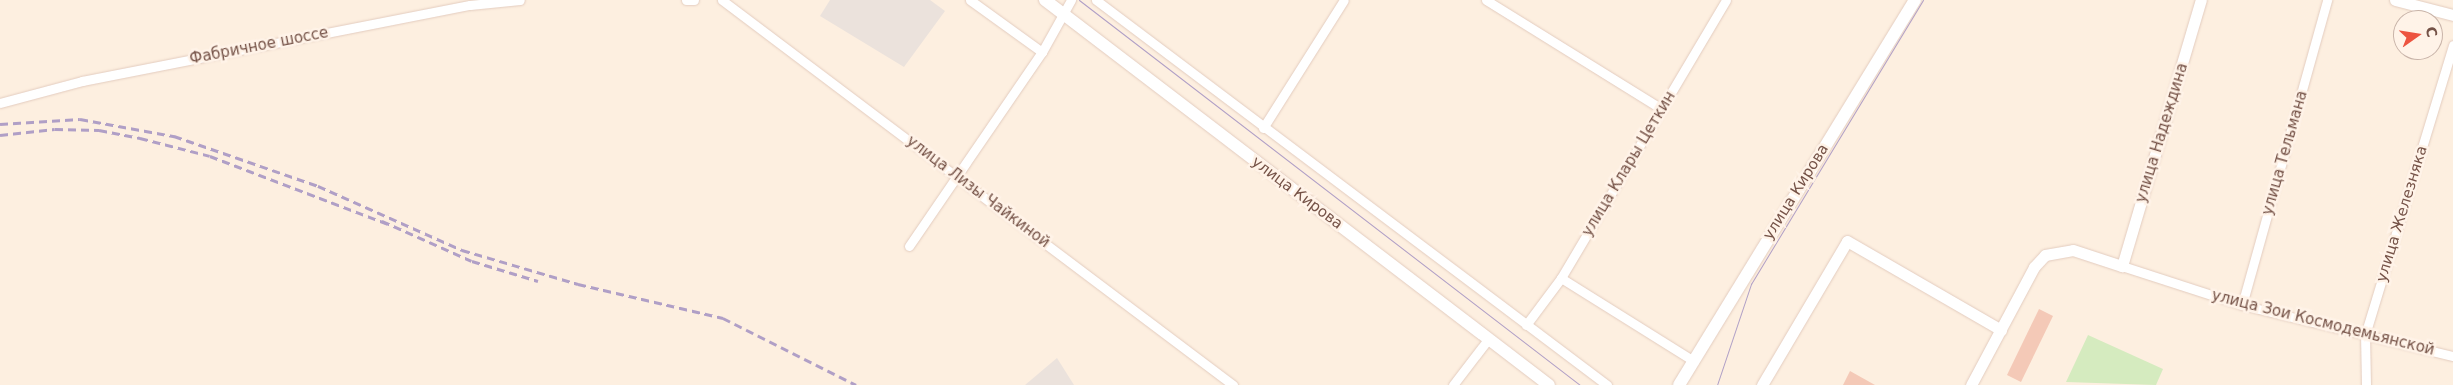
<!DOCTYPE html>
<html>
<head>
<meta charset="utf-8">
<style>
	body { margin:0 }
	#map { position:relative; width:2453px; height:385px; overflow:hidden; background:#fdefe0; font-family:"DejaVu Sans",sans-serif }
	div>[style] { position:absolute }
	.industrial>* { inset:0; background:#ebe2dc }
	.green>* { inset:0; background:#d5ebbf }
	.building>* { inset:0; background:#f4c9b7 }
	.roads { filter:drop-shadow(0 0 1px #e3ccbf) drop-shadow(0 0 1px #e3ccbf) }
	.minor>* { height:9px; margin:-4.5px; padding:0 4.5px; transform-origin:4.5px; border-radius:4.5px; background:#fff }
	.tertiary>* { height:11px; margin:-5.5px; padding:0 5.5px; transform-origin:5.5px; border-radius:5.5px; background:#fff }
	.secondary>* { height:12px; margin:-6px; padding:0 6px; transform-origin:6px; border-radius:6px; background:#fff }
	.tram>* { height:1px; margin:-0.5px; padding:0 0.5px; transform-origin:0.5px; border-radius:0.5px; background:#b09fc6 }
	.rail>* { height:2.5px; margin-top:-1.25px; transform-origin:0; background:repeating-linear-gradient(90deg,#b09fc6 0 8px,transparent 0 13px) }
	span { translate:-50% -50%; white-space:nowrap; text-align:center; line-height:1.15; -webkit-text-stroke:5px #fff3e8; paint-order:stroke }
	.street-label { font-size:15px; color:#755247 }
	.north { position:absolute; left:2393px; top:10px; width:50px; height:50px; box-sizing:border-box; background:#fff3e8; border:1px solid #c8b3a8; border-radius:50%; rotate:77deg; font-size:14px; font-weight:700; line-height:20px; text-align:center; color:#755247 }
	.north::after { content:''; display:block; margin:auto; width:18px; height:22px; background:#ed5440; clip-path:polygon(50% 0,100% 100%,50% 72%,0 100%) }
</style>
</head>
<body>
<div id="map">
	<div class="industrial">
		<i style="clip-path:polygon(830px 0,930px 0,945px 11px,904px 67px,820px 16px)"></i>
		<i style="clip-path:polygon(1057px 358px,1074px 385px,1025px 385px)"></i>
	</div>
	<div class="green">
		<i style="clip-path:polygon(2088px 335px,2163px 369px,2156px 385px,2066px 382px)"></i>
	</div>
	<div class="building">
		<i style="clip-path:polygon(2039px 309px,2053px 316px,2021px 382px,2007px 375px)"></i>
		<i style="clip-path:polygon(1850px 371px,1875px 385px,1843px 385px)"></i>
	</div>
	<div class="roads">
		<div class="minor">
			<i style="left:686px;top:0;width:8px"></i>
			<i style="left:722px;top:0;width:640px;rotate:37deg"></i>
			<i style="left:970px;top:0;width:89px;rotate:35.8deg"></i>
			<i style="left:1096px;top:0;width:640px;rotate:37deg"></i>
			<i style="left:1486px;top:0;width:207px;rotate:31.8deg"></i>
			<i style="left:0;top:103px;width:85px;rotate:-15deg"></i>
			<i style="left:82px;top:81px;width:395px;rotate:-11.1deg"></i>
			<i style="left:470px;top:5px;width:50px;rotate:-5.7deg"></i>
			<i style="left:1263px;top:128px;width:151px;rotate:-57.7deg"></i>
			<i style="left:909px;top:246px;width:235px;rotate:-55.6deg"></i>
			<i style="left:1042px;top:52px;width:60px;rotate:-60.9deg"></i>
			<i style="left:2122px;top:266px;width:126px;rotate:18deg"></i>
			<i style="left:2242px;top:305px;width:217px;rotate:13.6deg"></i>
			<i style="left:1561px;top:278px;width:157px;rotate:32deg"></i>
			<i style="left:2242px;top:305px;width:317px;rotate:-74.4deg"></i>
			<i style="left:1526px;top:325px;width:59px;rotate:-53.3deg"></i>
			<i style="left:1561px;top:278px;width:323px;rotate:-59.3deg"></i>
			<i style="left:1453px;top:385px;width:59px;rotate:-52.5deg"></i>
			<i style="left:2366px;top:385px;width:50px;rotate:-91.1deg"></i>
			<i style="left:2365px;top:335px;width:303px;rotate:-73.1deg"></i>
		</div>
		<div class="tertiary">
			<i style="left:2395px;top:0;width:60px;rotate:14.5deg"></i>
			<i style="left:1762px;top:385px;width:167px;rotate:-59.4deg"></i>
			<i style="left:1847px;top:241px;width:178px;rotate:30deg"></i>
			<i style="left:1971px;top:385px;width:134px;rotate:-61.9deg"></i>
			<i style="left:2034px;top:267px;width:16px;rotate:-47deg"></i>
			<i style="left:2045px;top:255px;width:28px;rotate:-10deg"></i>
			<i style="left:2073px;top:250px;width:52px;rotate:18.1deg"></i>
			<i style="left:2122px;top:266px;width:277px;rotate:-73.5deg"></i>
		</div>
		<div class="secondary">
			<i style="left:1045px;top:0;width:634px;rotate:37.38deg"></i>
			<i style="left:1679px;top:385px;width:452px;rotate:-58.5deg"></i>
		</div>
	</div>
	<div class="tram">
		<i style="left:1079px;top:0;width:632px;rotate:37.54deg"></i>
		<i style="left:1717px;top:385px;width:107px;rotate:-71.4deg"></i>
		<i style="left:1751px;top:284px;width:332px;rotate:-58.8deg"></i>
	</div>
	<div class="rail">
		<i style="left:0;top:124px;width:80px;rotate:-3.6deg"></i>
		<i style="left:80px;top:119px;width:96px;rotate:10.3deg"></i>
		<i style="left:174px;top:136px;width:152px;rotate:19.1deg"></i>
		<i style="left:318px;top:186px;width:158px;rotate:24deg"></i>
		<i style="left:462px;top:250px;width:121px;rotate:16.3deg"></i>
		<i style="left:578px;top:284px;width:149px;rotate:13.2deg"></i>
		<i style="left:723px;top:318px;width:149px;rotate:26.7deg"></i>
		<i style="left:0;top:135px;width:55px;rotate:-6.2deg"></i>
		<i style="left:55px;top:129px;width:44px;rotate:1.3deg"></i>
		<i style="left:99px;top:130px;width:42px;rotate:11deg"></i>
		<i style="left:140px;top:138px;width:72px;rotate:14.4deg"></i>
		<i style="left:210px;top:156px;width:191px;rotate:20.9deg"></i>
		<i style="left:382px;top:221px;width:98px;rotate:24deg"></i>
		<i style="left:472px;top:261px;width:69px;rotate:16.9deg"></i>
	</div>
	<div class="street-label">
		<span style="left:259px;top:46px;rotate:-11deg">Фабричное шоссе</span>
		<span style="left:2162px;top:133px;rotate:-73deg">улица Надеждина</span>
		<span style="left:2285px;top:153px;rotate:-74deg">улица Тельмана</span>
		<span style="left:1629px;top:164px;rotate:-59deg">улица Клары Цеткин</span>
		<span style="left:978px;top:192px;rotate:37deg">улица Лизы Чайкиной</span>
		<span style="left:1796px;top:192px;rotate:-58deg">улица Кирова</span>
		<span style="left:1297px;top:193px;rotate:37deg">улица Кирова</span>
		<span style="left:2402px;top:214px;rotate:-73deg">улица Железняка</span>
		<span style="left:2323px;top:323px;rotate:14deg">улица Зои Космодемьянской</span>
	</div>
	<div class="north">С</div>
</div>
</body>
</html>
